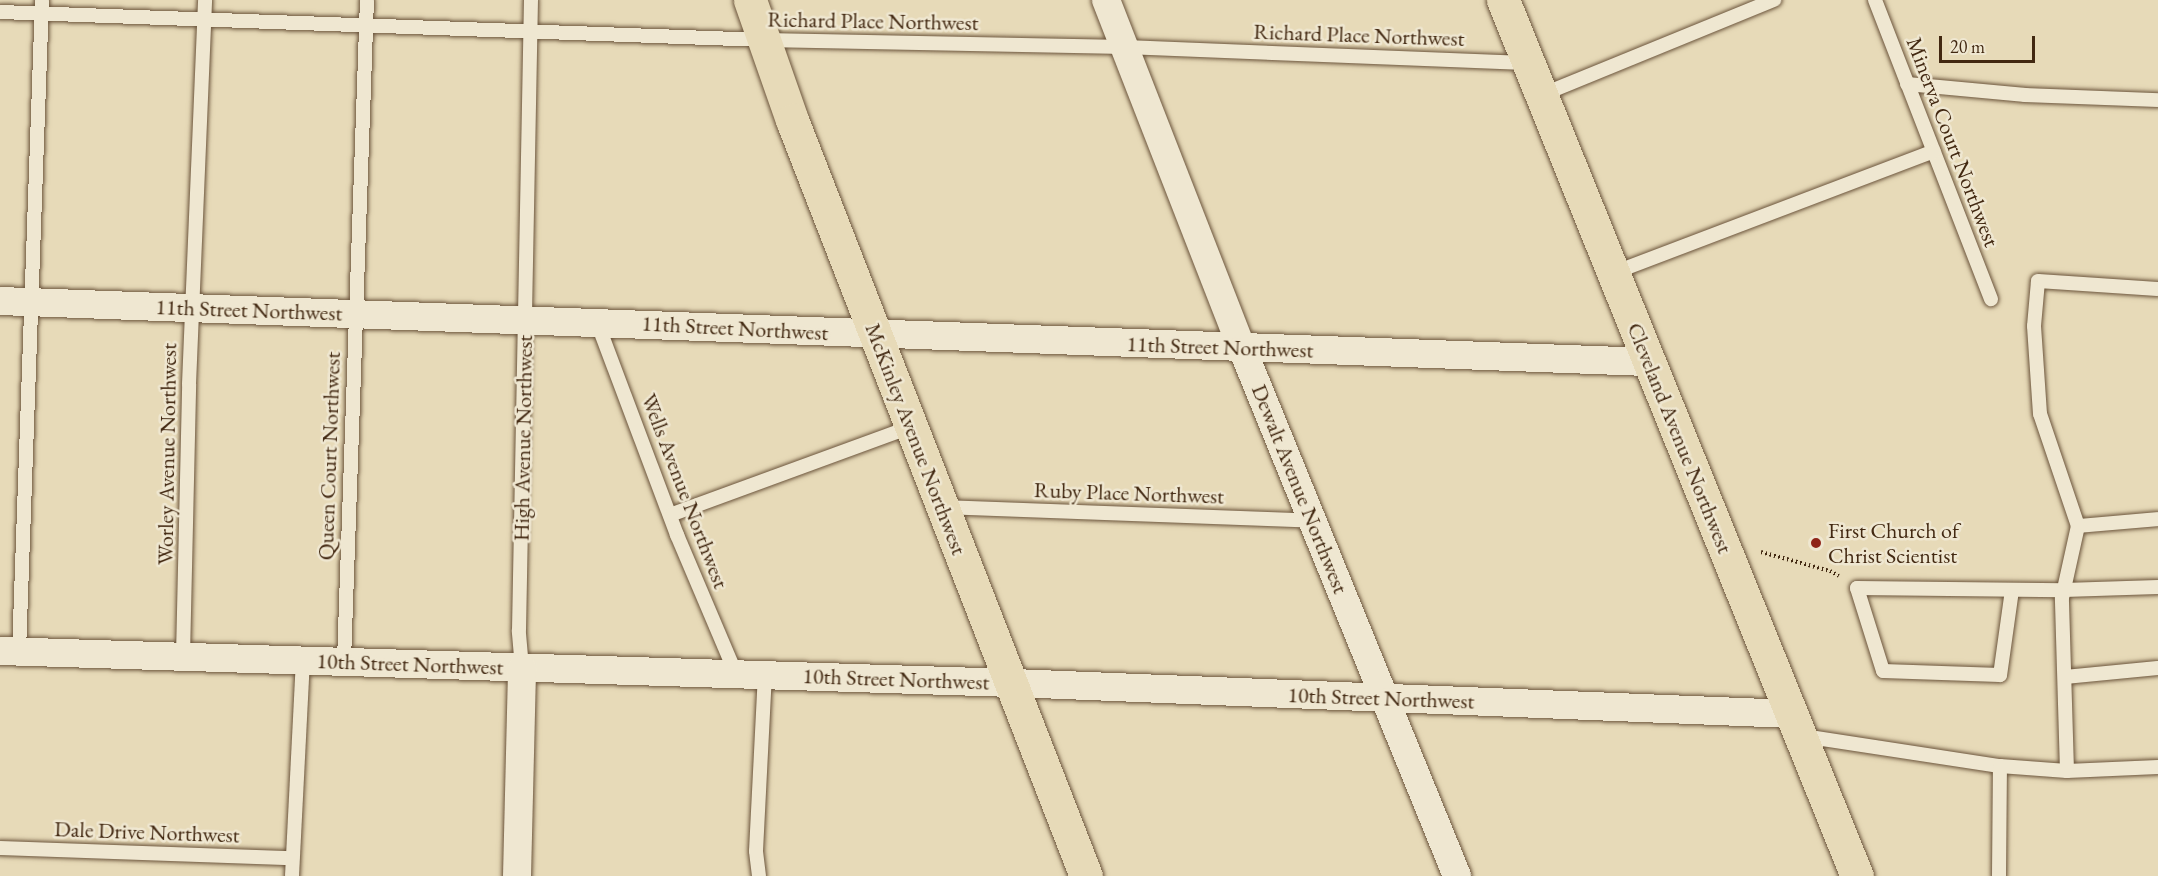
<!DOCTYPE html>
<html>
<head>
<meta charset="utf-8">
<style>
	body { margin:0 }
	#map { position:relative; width:2158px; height:876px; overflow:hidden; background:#e7dab8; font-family:"EB Garamond",serif }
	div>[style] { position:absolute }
	.path>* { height:4px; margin-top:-2px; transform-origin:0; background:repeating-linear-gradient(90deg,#422811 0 1.5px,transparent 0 4.5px) }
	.roads { filter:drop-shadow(0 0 2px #6b543b) drop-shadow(0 0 2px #6b543b) }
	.lane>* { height:14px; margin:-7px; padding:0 7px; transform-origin:7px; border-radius:7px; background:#efe7d1 }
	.street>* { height:28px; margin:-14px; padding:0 14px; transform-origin:14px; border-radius:14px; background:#efe7d1 }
	.primary>* { height:33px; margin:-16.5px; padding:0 16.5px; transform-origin:16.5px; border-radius:16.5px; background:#e7dab8 }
	.dots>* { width:16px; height:16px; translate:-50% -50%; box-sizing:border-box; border:3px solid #efe7d1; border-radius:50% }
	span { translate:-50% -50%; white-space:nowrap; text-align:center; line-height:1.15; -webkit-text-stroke:5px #efe7d1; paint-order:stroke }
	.street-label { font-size:22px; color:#422811 }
	.poi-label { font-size:22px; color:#422811 }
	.left { translate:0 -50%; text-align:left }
	.scale { position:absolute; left:1939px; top:36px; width:96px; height:27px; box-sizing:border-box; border:3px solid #422811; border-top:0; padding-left:8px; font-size:18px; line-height:21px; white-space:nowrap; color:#422811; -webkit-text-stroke:4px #efe7d1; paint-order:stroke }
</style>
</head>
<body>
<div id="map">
	<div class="path">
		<i style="left:1761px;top:552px;width:72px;rotate:15.4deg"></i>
		<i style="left:1830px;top:571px;width:10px;rotate:29deg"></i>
	</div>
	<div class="roads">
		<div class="lane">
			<i style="left:1875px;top:0;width:321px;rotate:68.8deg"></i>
			<i style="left:0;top:12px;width:765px;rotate:2.1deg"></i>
			<i style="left:764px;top:40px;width:361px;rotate:1.1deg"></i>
			<i style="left:1125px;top:47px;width:401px;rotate:2.3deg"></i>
			<i style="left:1907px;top:84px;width:119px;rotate:5.3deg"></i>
			<i style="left:2025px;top:95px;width:133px;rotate:2.2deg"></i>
			<i style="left:1541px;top:95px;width:252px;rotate:-22.2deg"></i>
			<i style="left:1613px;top:273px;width:343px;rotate:-20.8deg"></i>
			<i style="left:597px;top:322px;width:228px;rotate:69.4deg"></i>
			<i style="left:677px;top:535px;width:151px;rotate:67deg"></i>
			<i style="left:942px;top:507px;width:373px;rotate:2.1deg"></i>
			<i style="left:670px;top:515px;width:257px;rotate:-20.1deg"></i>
			<i style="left:2078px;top:526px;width:80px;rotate:-5deg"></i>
			<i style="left:2012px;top:590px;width:86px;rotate:98deg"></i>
			<i style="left:2000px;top:675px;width:117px;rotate:-178deg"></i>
			<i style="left:1883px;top:671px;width:87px;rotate:-107.4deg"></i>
			<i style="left:1857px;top:588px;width:207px;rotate:0.6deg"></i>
			<i style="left:2064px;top:590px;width:94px;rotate:-1.8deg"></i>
			<i style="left:19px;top:652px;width:652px;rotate:-87.98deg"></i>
			<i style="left:183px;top:656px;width:272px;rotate:-88.7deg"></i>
			<i style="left:189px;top:384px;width:384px;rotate:-87.6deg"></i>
			<i style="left:344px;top:661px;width:661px;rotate:-88.01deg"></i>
			<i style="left:522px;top:668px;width:38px;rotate:-95deg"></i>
			<i style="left:519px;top:630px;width:630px;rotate:-88.91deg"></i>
			<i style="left:2065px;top:677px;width:93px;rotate:-5.5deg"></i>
			<i style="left:1803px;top:736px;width:199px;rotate:8.7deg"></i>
			<i style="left:2067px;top:771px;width:91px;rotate:-2.5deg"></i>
			<i style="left:0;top:848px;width:292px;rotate:2deg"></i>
			<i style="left:292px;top:876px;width:216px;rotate:-87.1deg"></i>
			<i style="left:759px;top:876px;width:25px;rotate:-97deg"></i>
			<i style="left:756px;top:851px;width:176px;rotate:-87.1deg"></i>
			<i style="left:1999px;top:876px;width:110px;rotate:-89.5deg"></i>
			<i style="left:2000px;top:766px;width:67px;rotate:4.3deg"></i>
			<i style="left:2067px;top:771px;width:173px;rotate:-91.7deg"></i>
			<i style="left:2062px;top:598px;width:74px;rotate:-77.5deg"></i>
			<i style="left:2078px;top:526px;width:118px;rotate:-108.7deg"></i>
			<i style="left:2040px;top:414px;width:88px;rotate:-93.9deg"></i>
			<i style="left:2034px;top:326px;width:45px;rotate:-84.9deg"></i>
			<i style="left:2038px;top:281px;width:120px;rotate:3.8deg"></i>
		</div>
		<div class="street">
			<i style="left:1106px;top:0;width:374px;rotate:68.7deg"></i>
			<i style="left:1242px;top:348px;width:570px;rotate:67.84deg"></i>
			<i style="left:0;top:301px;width:1650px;rotate:2.12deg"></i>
			<i style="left:0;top:651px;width:1014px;rotate:1.81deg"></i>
			<i style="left:1013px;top:683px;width:779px;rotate:2.28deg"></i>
			<i style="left:517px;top:876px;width:208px;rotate:-88.6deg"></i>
		</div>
		<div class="primary">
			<i style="left:750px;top:0;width:127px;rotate:70.7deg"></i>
			<i style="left:792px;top:120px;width:811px;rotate:68.75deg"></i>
			<i style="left:1503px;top:0;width:945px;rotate:68deg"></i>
		</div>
	</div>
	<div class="dots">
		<i style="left:1816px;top:543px;background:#8f2418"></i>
	</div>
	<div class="street-label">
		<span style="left:873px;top:21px;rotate:1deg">Richard Place Northwest</span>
		<span style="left:1359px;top:35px;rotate:2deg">Richard Place Northwest</span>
		<span style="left:1953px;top:142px;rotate:69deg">Minerva Court Northwest</span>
		<span style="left:249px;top:310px;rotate:2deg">11th Street Northwest</span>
		<span style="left:735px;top:328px;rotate:3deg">11th Street Northwest</span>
		<span style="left:1220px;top:347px;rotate:2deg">11th Street Northwest</span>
		<span style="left:523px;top:438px;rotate:-89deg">High Avenue Northwest</span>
		<span style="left:1680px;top:438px;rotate:68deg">Cleveland Avenue Northwest</span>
		<span style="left:916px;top:439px;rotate:69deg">McKinley Avenue Northwest</span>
		<span style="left:167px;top:454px;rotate:-89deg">Worley Avenue Northwest</span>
		<span style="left:329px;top:456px;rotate:-88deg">Queen Court Northwest</span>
		<span style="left:1300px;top:489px;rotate:68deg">Dewalt Avenue Northwest</span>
		<span style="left:685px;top:491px;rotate:69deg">Wells Avenue Northwest</span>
		<span style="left:1129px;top:493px;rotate:2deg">Ruby Place Northwest</span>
		<span style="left:410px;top:664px;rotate:2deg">10th Street Northwest</span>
		<span style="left:896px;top:679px;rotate:2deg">10th Street Northwest</span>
		<span style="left:1381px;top:698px;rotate:2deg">10th Street Northwest</span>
		<span style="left:147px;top:832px;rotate:2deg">Dale Drive Northwest</span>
	</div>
	<div class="poi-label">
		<span class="left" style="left:1828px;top:543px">First Church of<br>Christ Scientist</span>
	</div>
	<div class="scale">20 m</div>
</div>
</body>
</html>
